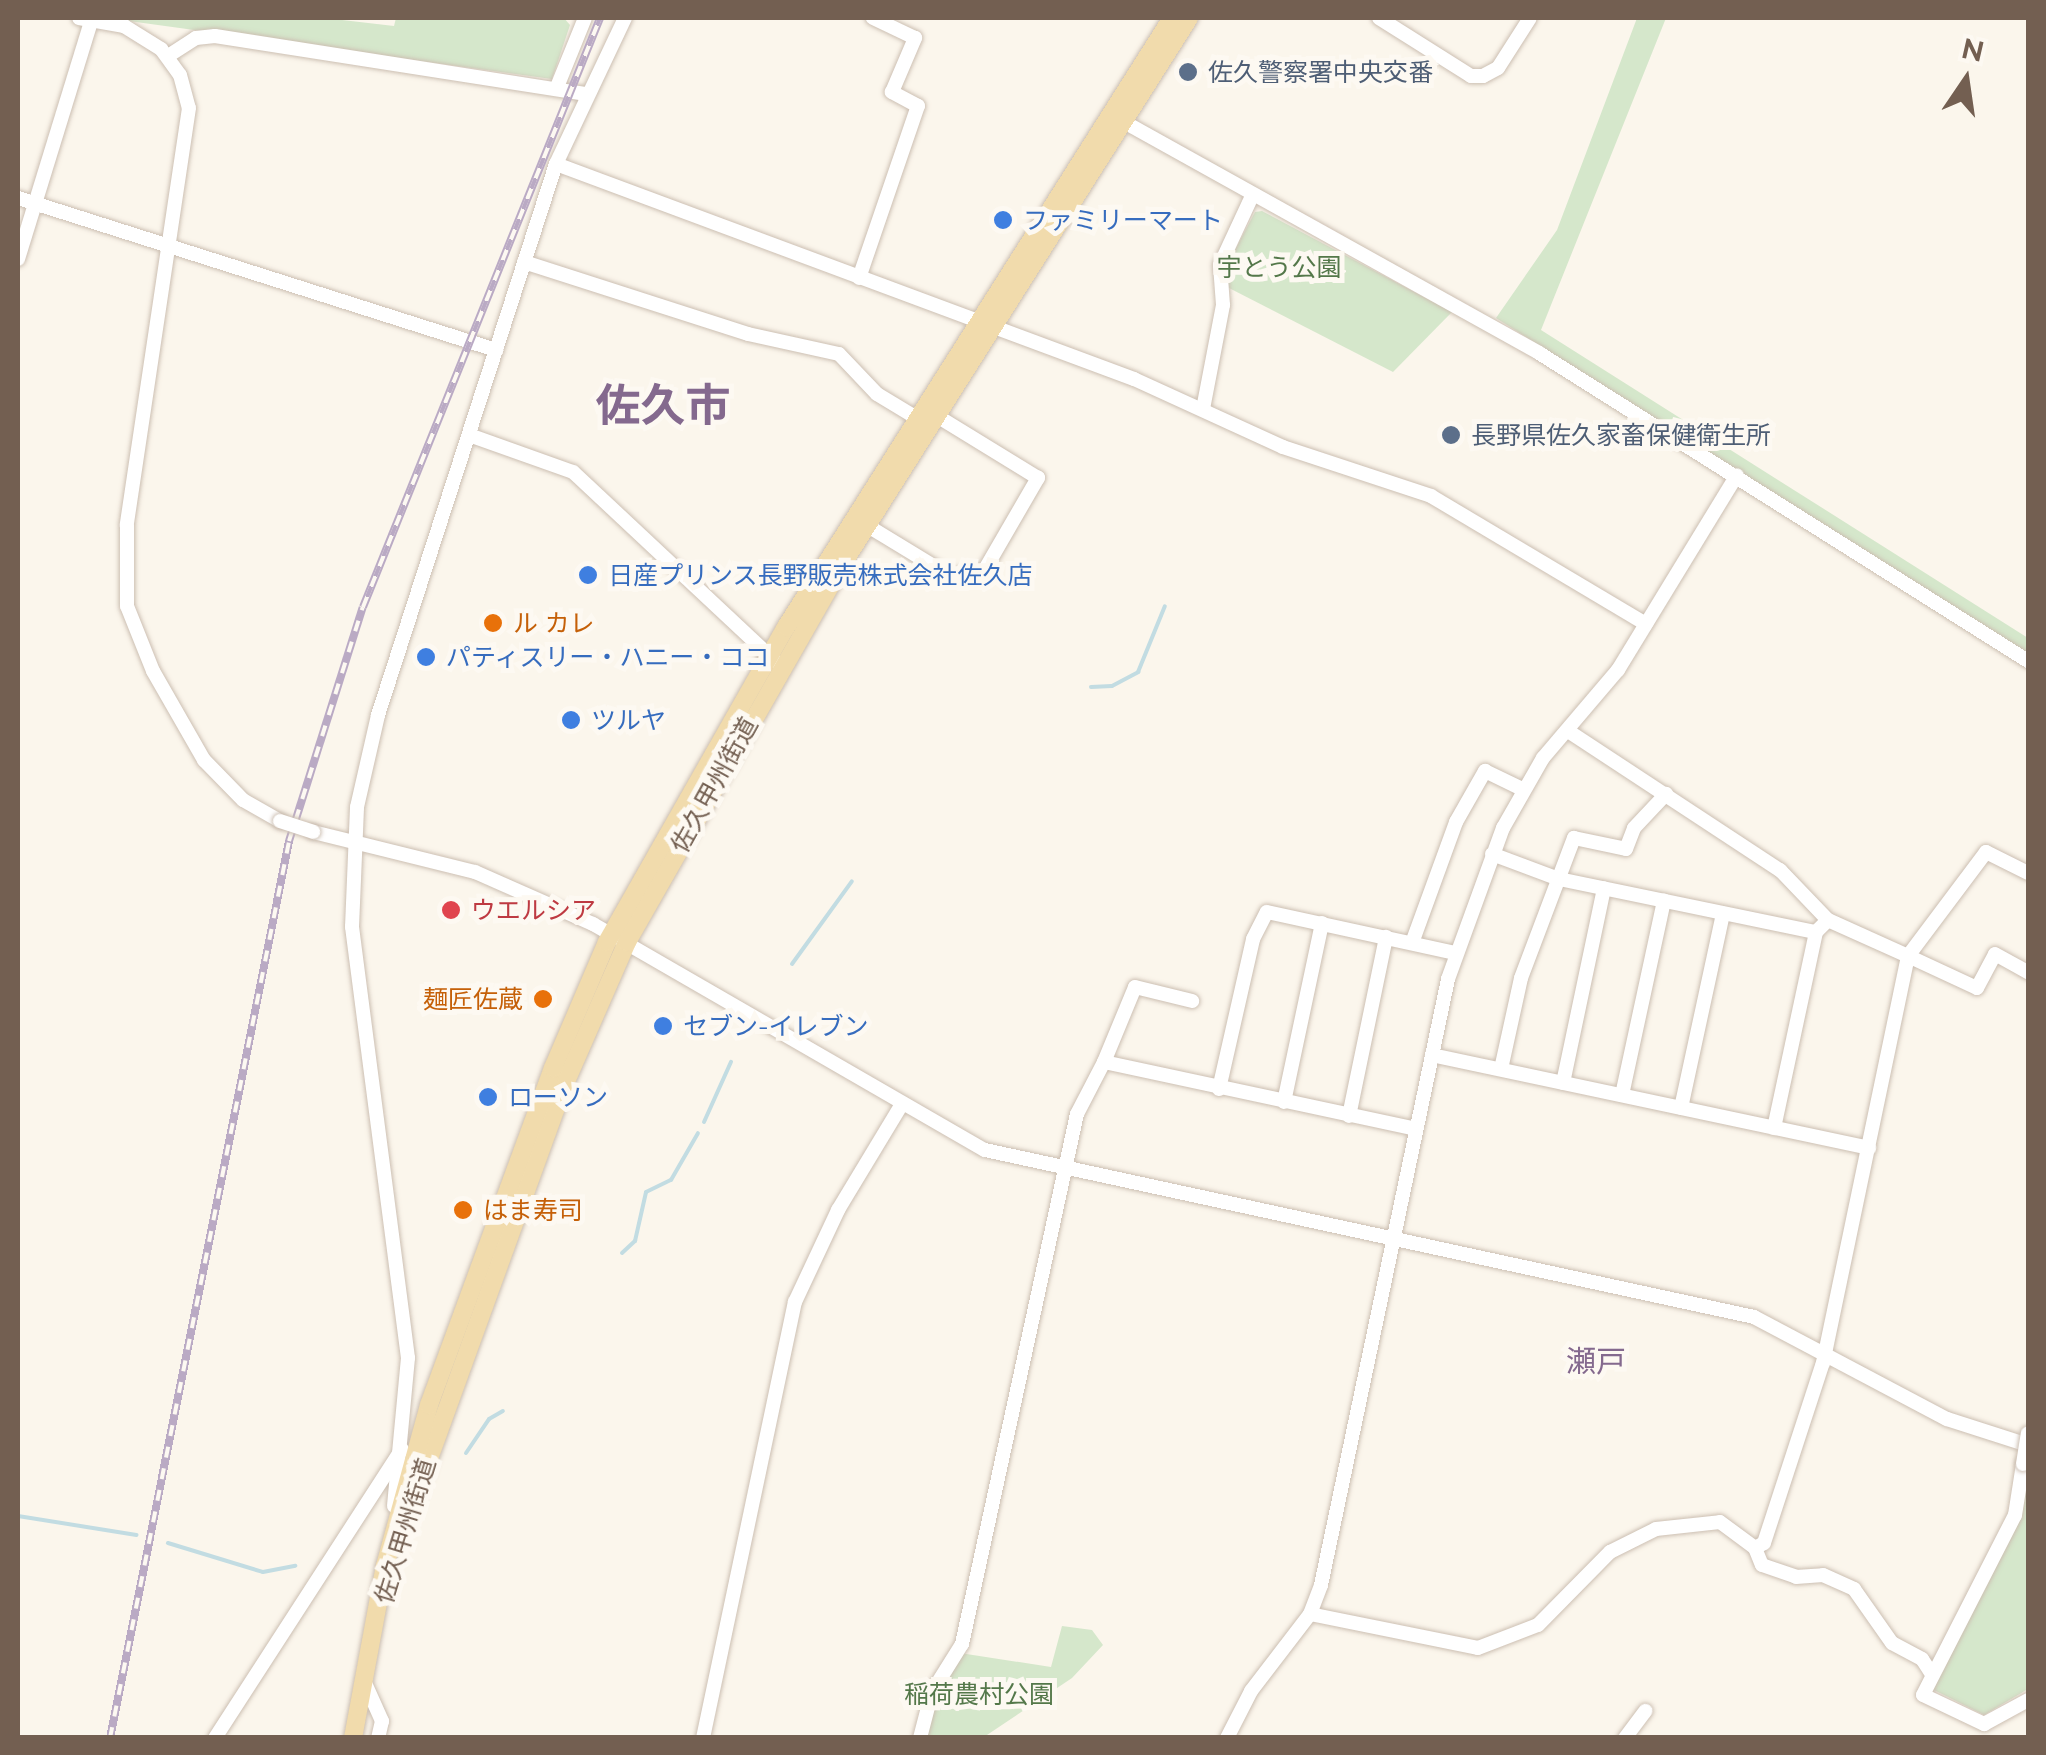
<!DOCTYPE html>
<html>
<head>
<meta charset="utf-8">
<style>
	body { margin:0 }
	#map { position:relative; width:2046px; height:1755px; overflow:hidden; background:#fbf6ec; font-family:Raleway,"Noto Sans JP",sans-serif }
	div>[style] { position:absolute }
	.green>* { inset:0; background:#d5e7cb }
	.stream>* { height:4px; margin:-2px; padding:0 2px; transform-origin:2px; border-radius:2px; background:#c2dce2 }
	.roads { filter:drop-shadow(0 0 2px #ccbfb2) drop-shadow(0 0 2px #ccbfb2) }
	.minor>* { height:14px; margin:-7px; padding:0 7px; transform-origin:7px; border-radius:7px; background:#fff }
	.major>* { height:18px; margin:-9px; padding:0 9px; transform-origin:9px; border-radius:9px; background:#f1dbac }
	.rail>* { height:8px; margin-top:-4px; transform-origin:0; background:repeating-linear-gradient(90deg,#fdf9f2 0 11px,#baaac4 0 22px); box-sizing:border-box; border-block:2px solid #baaac4 }
	.bridges { filter:drop-shadow(0 0 2px #ccbfb2) drop-shadow(0 0 2px #ccbfb2) }
	.minor-bridge>* { height:14px; margin:-7px; padding:0 7px; transform-origin:7px; border-radius:7px; background:#fff }
	.dots>* { width:28px; height:28px; translate:-50% -50%; box-sizing:border-box; border:5px solid #fdf9f2; border-radius:50% }
	span { translate:-50% -50%; white-space:nowrap; text-align:center; line-height:1.15; -webkit-text-stroke:10px #fdf9f2; paint-order:stroke }
	.service-label { font-size:25px; color:#4e5e75 }
	.left { translate:0 -50%; text-align:left }
	.shop-label { font-size:25px; color:#366cbe }
	.park-label { font-size:25px; color:#54784a }
	.food-label { font-size:25px; color:#c56008 }
	.right { translate:-100% -50%; text-align:right }
	.street-label { font-size:25px; color:#735f51 }
	.health-label { font-size:25px; color:#be3a42 }
	.quarter-label { font-size:30px; color:#84698e }
	.town-label { font-size:45px; color:#84698e; font-weight:700 }
	.frame { position:absolute; inset:0; border:20px solid #735f51; pointer-events:none }
	.north { position:absolute; left:1916px; top:30px; width:100px; height:100px; -webkit-text-stroke:8px #fdf9f2; paint-order:stroke; rotate:13deg; font-size:28px; font-weight:700; line-height:40px; text-align:center; color:#735f51 }
	.north::after { content:''; display:block; margin:auto; width:35px; height:45px; background:#735f51; clip-path:polygon(50% 0,100% 100%,50% 72%,0 100%) }
</style>
</head>
<body>
<div id="map">
	<div class="green">
		<i style="clip-path:polygon(107px 18px,325px 18px,394px 26px,396px 18px,564px 18px,570px 25px,552px 79px)"></i>
		<i style="clip-path:polygon(1637px 18px,1666px 18px,1541px 330px,2028px 638px,2028px 654px,1496px 318px,1557px 230px)"></i>
		<i style="clip-path:polygon(1262px 211px,1452px 312px,1393px 372px,1229px 288px,1226px 267px,1255px 212px)"></i>
		<i style="clip-path:polygon(2028px 1479px,2028px 1689px,1984px 1715px,1932px 1689px,2021px 1515px)"></i>
		<i style="clip-path:polygon(1062px 1626px,1092px 1630px,1103px 1645px,1072px 1678px,984px 1737px,925px 1738px,936px 1694px,960px 1653px,1051px 1667px)"></i>
	</div>
	<div class="stream">
		<i style="left:1091px;top:687px;width:21px;rotate:-3deg"></i>
		<i style="left:1112px;top:686px;width:30px;rotate:-28deg"></i>
		<i style="left:1138px;top:672px;width:71px;rotate:-67.8deg"></i>
		<i style="left:792px;top:964px;width:102px;rotate:-54.1deg"></i>
		<i style="left:704px;top:1122px;width:66px;rotate:-65.8deg"></i>
		<i style="left:622px;top:1253px;width:18px;rotate:-43deg"></i>
		<i style="left:635px;top:1241px;width:50px;rotate:-77.3deg"></i>
		<i style="left:646px;top:1192px;width:28px;rotate:-26deg"></i>
		<i style="left:671px;top:1180px;width:54px;rotate:-60.1deg"></i>
		<i style="left:466px;top:1453px;width:41px;rotate:-55.9deg"></i>
		<i style="left:489px;top:1419px;width:16px;rotate:-30deg"></i>
		<i style="left:18px;top:1516px;width:120px;rotate:9.1deg"></i>
		<i style="left:168px;top:1543px;width:99px;rotate:17deg"></i>
		<i style="left:263px;top:1572px;width:33px;rotate:-11deg"></i>
	</div>
	<div class="roads">
		<div class="minor">
			<i style="left:79px;top:18px;width:46px;rotate:10.1deg"></i>
			<i style="left:124px;top:26px;width:44px;rotate:31.9deg"></i>
			<i style="left:161px;top:49px;width:32px;rotate:54deg"></i>
			<i style="left:180px;top:75px;width:34px;rotate:75deg"></i>
			<i style="left:189px;top:108px;width:422px;rotate:98.5deg"></i>
			<i style="left:127px;top:525px;width:81px;rotate:90deg"></i>
			<i style="left:127px;top:606px;width:70px;rotate:68.2deg"></i>
			<i style="left:153px;top:671px;width:103px;rotate:60.2deg"></i>
			<i style="left:204px;top:760px;width:56px;rotate:45.7deg"></i>
			<i style="left:243px;top:800px;width:43px;rotate:29.6deg"></i>
			<i style="left:1379px;top:18px;width:109px;rotate:32.2deg"></i>
			<i style="left:1471px;top:76px;width:12px"></i>
			<i style="left:1483px;top:76px;width:17px;rotate:-28deg"></i>
			<i style="left:1498px;top:68px;width:59px;rotate:-57.4deg"></i>
			<i style="left:168px;top:56px;width:33px;rotate:-33deg"></i>
			<i style="left:196px;top:38px;width:19px;rotate:-6deg"></i>
			<i style="left:215px;top:36px;width:376px;rotate:8.9deg"></i>
			<i style="left:557px;top:87px;width:74px;rotate:-67.9deg"></i>
			<i style="left:1126px;top:123px;width:473px;rotate:29.1deg"></i>
			<i style="left:1539px;top:353px;width:578px;rotate:32.21deg"></i>
			<i style="left:556px;top:164px;width:617px;rotate:20.4deg"></i>
			<i style="left:1134px;top:379px;width:164px;rotate:24.5deg"></i>
			<i style="left:1283px;top:447px;width:156px;rotate:18.3deg"></i>
			<i style="left:1431px;top:496px;width:250px;rotate:30.8deg"></i>
			<i style="left:18px;top:198px;width:502px;rotate:17.64deg"></i>
			<i style="left:18px;top:259px;width:251px;rotate:-72.9deg"></i>
			<i style="left:524px;top:262px;width:235px;rotate:17.8deg"></i>
			<i style="left:748px;top:334px;width:93px;rotate:12.4deg"></i>
			<i style="left:839px;top:354px;width:55px;rotate:46.5deg"></i>
			<i style="left:877px;top:394px;width:44px;rotate:31.2deg"></i>
			<i style="left:859px;top:278px;width:182px;rotate:-71.1deg"></i>
			<i style="left:918px;top:106px;width:30px;rotate:-152deg"></i>
			<i style="left:892px;top:92px;width:59px;rotate:-66.9deg"></i>
			<i style="left:915px;top:38px;width:47px;rotate:-154.5deg"></i>
			<i style="left:1203px;top:409px;width:106px;rotate:-79.1deg"></i>
			<i style="left:1223px;top:305px;width:40px;rotate:-94.3deg"></i>
			<i style="left:1220px;top:265px;width:78px;rotate:-65.1deg"></i>
			<i style="left:469px;top:435px;width:110px;rotate:19.6deg"></i>
			<i style="left:573px;top:472px;width:278px;rotate:43.1deg"></i>
			<i style="left:858px;top:520px;width:108px;rotate:31.3deg"></i>
			<i style="left:950px;top:576px;width:34px;rotate:-8deg"></i>
			<i style="left:984px;top:571px;width:108px;rotate:-59.9deg"></i>
			<i style="left:1038px;top:478px;width:119px;rotate:-148.5deg"></i>
			<i style="left:1568px;top:731px;width:254px;rotate:33.3deg"></i>
			<i style="left:1780px;top:870px;width:69px;rotate:46.2deg"></i>
			<i style="left:1828px;top:920px;width:88px;rotate:24.2deg"></i>
			<i style="left:1908px;top:956px;width:130px;rotate:-53.1deg"></i>
			<i style="left:1986px;top:852px;width:47px;rotate:26.6deg"></i>
			<i style="left:313px;top:832px;width:167px;rotate:13.9deg"></i>
			<i style="left:475px;top:872px;width:129px;rotate:23.8deg"></i>
			<i style="left:593px;top:924px;width:452px;rotate:30deg"></i>
			<i style="left:985px;top:1150px;width:787px;rotate:12.25deg"></i>
			<i style="left:1754px;top:1317px;width:218px;rotate:27.9deg"></i>
			<i style="left:1947px;top:1419px;width:85px;rotate:17.8deg"></i>
			<i style="left:1492px;top:854px;width:72px;rotate:20.5deg"></i>
			<i style="left:1559px;top:879px;width:262px;rotate:11.7deg"></i>
			<i style="left:1816px;top:932px;width:17px;rotate:-45deg"></i>
			<i style="left:1412px;top:943px;width:129px;rotate:-70deg"></i>
			<i style="left:1456px;top:822px;width:59px;rotate:-60.4deg"></i>
			<i style="left:1485px;top:771px;width:41px;rotate:25.9deg"></i>
			<i style="left:1432px;top:1055px;width:447px;rotate:12deg"></i>
			<i style="left:1104px;top:1062px;width:81px;rotate:-67.5deg"></i>
			<i style="left:1135px;top:987px;width:59px;rotate:13.8deg"></i>
			<i style="left:1501px;top:1069px;width:93px;rotate:-77.6deg"></i>
			<i style="left:1521px;top:978px;width:150px;rotate:-69.3deg"></i>
			<i style="left:1574px;top:838px;width:53px;rotate:11.9deg"></i>
			<i style="left:1626px;top:849px;width:22px;rotate:-69deg"></i>
			<i style="left:1634px;top:828px;width:47px;rotate:-46.7deg"></i>
			<i style="left:1563px;top:1083px;width:199px;rotate:-78.1deg"></i>
			<i style="left:1219px;top:1089px;width:154px;rotate:-77.2deg"></i>
			<i style="left:1253px;top:939px;width:30px;rotate:-63deg"></i>
			<i style="left:1267px;top:912px;width:192px;rotate:12.3deg"></i>
			<i style="left:1622px;top:1095px;width:199px;rotate:-77.8deg"></i>
			<i style="left:1284px;top:1102px;width:183px;rotate:-78deg"></i>
			<i style="left:1681px;top:1108px;width:199px;rotate:-77.8deg"></i>
			<i style="left:1349px;top:1116px;width:183px;rotate:-78.3deg"></i>
			<i style="left:1774px;top:1128px;width:200px;rotate:-77.9deg"></i>
			<i style="left:2023px;top:1464px;width:52px;rotate:98.9deg"></i>
			<i style="left:2015px;top:1515px;width:202px;rotate:117.1deg"></i>
			<i style="left:1923px;top:1695px;width:68px;rotate:25.4deg"></i>
			<i style="left:1984px;top:1724px;width:50px;rotate:-28.6deg"></i>
			<i style="left:394px;top:1506px;width:149px;rotate:-84.6deg"></i>
			<i style="left:408px;top:1358px;width:435px;rotate:-97.4deg"></i>
			<i style="left:352px;top:927px;width:120px;rotate:-87.6deg"></i>
			<i style="left:357px;top:807px;width:94px;rotate:-77.1deg"></i>
			<i style="left:378px;top:715px;width:579px;rotate:-72.1deg"></i>
			<i style="left:556px;top:164px;width:161px;rotate:-64.7deg"></i>
			<i style="left:1755px;top:1548px;width:18px;rotate:68deg"></i>
			<i style="left:1762px;top:1565px;width:36px;rotate:19deg"></i>
			<i style="left:1796px;top:1577px;width:27px;rotate:-4deg"></i>
			<i style="left:1823px;top:1575px;width:34px;rotate:24deg"></i>
			<i style="left:1854px;top:1589px;width:66px;rotate:54.9deg"></i>
			<i style="left:1892px;top:1643px;width:34px;rotate:28deg"></i>
			<i style="left:1922px;top:1659px;width:17px;rotate:57deg"></i>
			<i style="left:1310px;top:1614px;width:171px;rotate:11.4deg"></i>
			<i style="left:1478px;top:1648px;width:64px;rotate:-21deg"></i>
			<i style="left:1538px;top:1625px;width:103px;rotate:-45.4deg"></i>
			<i style="left:1610px;top:1552px;width:51px;rotate:-26.6deg"></i>
			<i style="left:1656px;top:1529px;width:64px;rotate:-6.2deg"></i>
			<i style="left:1720px;top:1522px;width:44px;rotate:36.6deg"></i>
			<i style="left:1755px;top:1548px;width:10px;rotate:-29deg"></i>
			<i style="left:1764px;top:1543px;width:189px;rotate:-71.9deg"></i>
			<i style="left:1823px;top:1363px;width:416px;rotate:-78.2deg"></i>
			<i style="left:1908px;top:956px;width:76px;rotate:24.9deg"></i>
			<i style="left:1977px;top:988px;width:38px;rotate:-62deg"></i>
			<i style="left:1995px;top:954px;width:38px;rotate:29deg"></i>
			<i style="left:365px;top:1683px;width:42px;rotate:65.9deg"></i>
			<i style="left:382px;top:1721px;width:17px;rotate:103deg"></i>
			<i style="left:215px;top:1738px;width:344px;rotate:-57.1deg"></i>
			<i style="left:703px;top:1738px;width:446px;rotate:-78.1deg"></i>
			<i style="left:795px;top:1302px;width:102px;rotate:-64.9deg"></i>
			<i style="left:838px;top:1210px;width:124px;rotate:-58.9deg"></i>
			<i style="left:920px;top:1738px;width:48px;rotate:-75.4deg"></i>
			<i style="left:932px;top:1692px;width:57px;rotate:-58deg"></i>
			<i style="left:962px;top:1644px;width:542px;rotate:-77.76deg"></i>
			<i style="left:1077px;top:1114px;width:59px;rotate:-62.6deg"></i>
			<i style="left:1104px;top:1062px;width:319px;rotate:12.1deg"></i>
			<i style="left:1227px;top:1738px;width:53px;rotate:-62.9deg"></i>
			<i style="left:1251px;top:1691px;width:97px;rotate:-52.5deg"></i>
			<i style="left:1310px;top:1614px;width:31px;rotate:-69deg"></i>
			<i style="left:1321px;top:1585px;width:619px;rotate:-78.16deg"></i>
			<i style="left:1448px;top:979px;width:161px;rotate:-70deg"></i>
			<i style="left:1503px;top:828px;width:81px;rotate:-60.3deg"></i>
			<i style="left:1543px;top:758px;width:116px;rotate:-49.6deg"></i>
			<i style="left:1618px;top:670px;width:228px;rotate:-58.6deg"></i>
			<i style="left:1625px;top:1738px;width:34px;rotate:-53deg"></i>
		</div>
		<div class="major">
			<i style="left:414px;top:1500px;width:433px;rotate:-70.1deg"></i>
			<i style="left:561px;top:1093px;width:165px;rotate:-66.4deg"></i>
			<i style="left:627px;top:942px;width:440px;rotate:-60.3deg"></i>
			<i style="left:845px;top:560px;width:642px;rotate:-57.6deg"></i>
			<i style="left:353px;top:1738px;width:175px;rotate:-79.5deg"></i>
			<i style="left:385px;top:1566px;width:167px;rotate:-74.7deg"></i>
			<i style="left:429px;top:1405px;width:359px;rotate:-69.8deg"></i>
			<i style="left:553px;top:1068px;width:137px;rotate:-66.8deg"></i>
			<i style="left:607px;top:942px;width:362px;rotate:-60.4deg"></i>
			<i style="left:786px;top:627px;width:721px;rotate:-57.63deg"></i>
		</div>
	</div>
	<div class="rail">
		<i style="left:110px;top:1738px;width:915px;rotate:-78.71deg"></i>
		<i style="left:289px;top:841px;width:245px;rotate:-72.5deg"></i>
		<i style="left:363px;top:607px;width:635px;rotate:-68.08deg"></i>
	</div>
	<div class="bridges">
		<div class="minor-bridge">
			<i style="left:280px;top:821px;width:35px;rotate:18deg"></i>
			<i style="left:2023px;top:1464px;width:31px;rotate:-81deg"></i>
		</div>
	</div>
	<div class="dots">
		<i style="left:1188px;top:72px;background:#5c6f8a"></i>
		<i style="left:1003px;top:220px;background:#3f7fe0"></i>
		<i style="left:1451px;top:435px;background:#5c6f8a"></i>
		<i style="left:588px;top:575px;background:#3f7fe0"></i>
		<i style="left:493px;top:623px;background:#e8710a"></i>
		<i style="left:426px;top:657px;background:#3f7fe0"></i>
		<i style="left:571px;top:720px;background:#3f7fe0"></i>
		<i style="left:451px;top:910px;background:#e0444e"></i>
		<i style="left:543px;top:999px;background:#e8710a"></i>
		<i style="left:663px;top:1026px;background:#3f7fe0"></i>
		<i style="left:488px;top:1097px;background:#3f7fe0"></i>
		<i style="left:463px;top:1210px;background:#e8710a"></i>
	</div>
	<div class="service-label">
		<span class="left" style="left:1208px;top:72px">佐久警察署中央交番</span>
		<span class="left" style="left:1471px;top:435px">長野県佐久家畜保健衛生所</span>
	</div>
	<div class="shop-label">
		<span class="left" style="left:1023px;top:220px">ファミリーマート</span>
		<span class="left" style="left:608px;top:575px">日産プリンス長野販売株式会社佐久店</span>
		<span class="left" style="left:446px;top:657px">パティスリー・ハニー・ココ</span>
		<span class="left" style="left:591px;top:720px">ツルヤ</span>
		<span class="left" style="left:683px;top:1026px">セブン-イレブン</span>
		<span class="left" style="left:508px;top:1097px">ローソン</span>
	</div>
	<div class="park-label">
		<span style="left:1279px;top:267px">宇とう公園</span>
		<span style="left:979px;top:1694px">稲荷農村公園</span>
	</div>
	<div class="food-label">
		<span class="left" style="left:513px;top:623px">ル カレ</span>
		<span class="right" style="left:523px;top:999px">麺匠佐蔵</span>
		<span class="left" style="left:483px;top:1210px">はま寿司</span>
	</div>
	<div class="street-label">
		<span style="left:714px;top:785px;rotate:-61deg">佐久甲州街道</span>
		<span style="left:405px;top:1531px;rotate:-73deg">佐久甲州街道</span>
	</div>
	<div class="health-label">
		<span class="left" style="left:471px;top:910px">ウエルシア</span>
	</div>
	<div class="quarter-label">
		<span style="left:1596px;top:1362px">瀬戸</span>
	</div>
	<div class="town-label">
		<span style="left:663px;top:406px">佐久市</span>
	</div>
	<div class="frame"></div>
	<div class="north">N</div>
</div>
</body>
</html>
